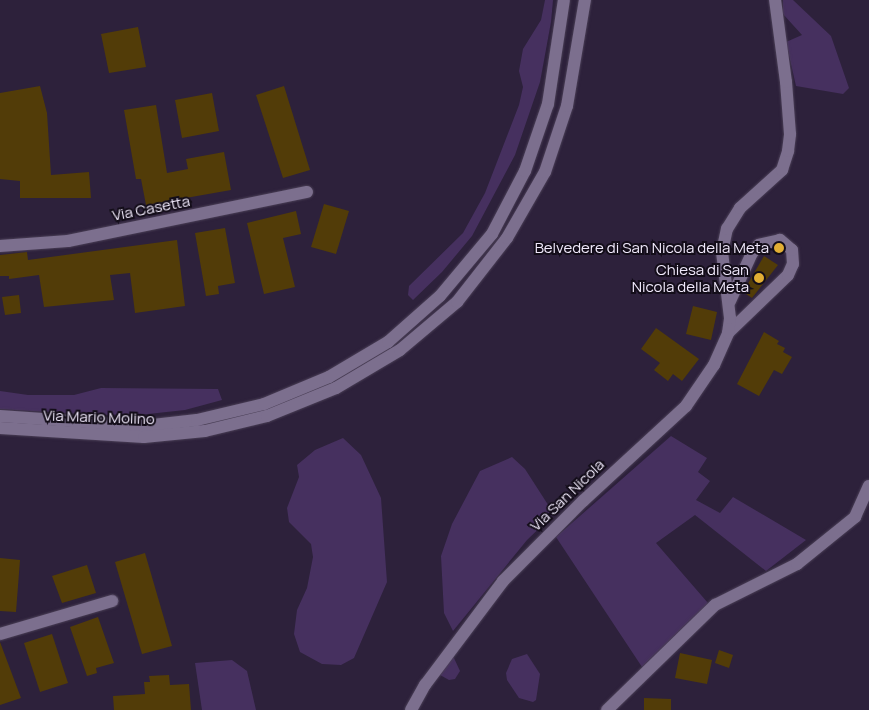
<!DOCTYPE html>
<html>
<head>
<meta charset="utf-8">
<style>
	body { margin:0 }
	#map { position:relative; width:869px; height:710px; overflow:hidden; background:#2d213b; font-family:Manrope,sans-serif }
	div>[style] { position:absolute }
	.green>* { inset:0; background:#46305f }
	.building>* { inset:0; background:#523c08 }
	.roads { filter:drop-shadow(0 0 1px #4a3f56) drop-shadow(0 0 1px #4a3f56) }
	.street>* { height:12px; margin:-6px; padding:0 6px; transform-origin:6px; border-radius:6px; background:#7c6f8e }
	.secondary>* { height:12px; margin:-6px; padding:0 6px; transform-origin:6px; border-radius:6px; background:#7c6f8e }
	.dots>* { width:14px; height:14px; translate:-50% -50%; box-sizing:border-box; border:2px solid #130d19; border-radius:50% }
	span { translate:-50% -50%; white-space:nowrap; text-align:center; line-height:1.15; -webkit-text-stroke:4px #130d19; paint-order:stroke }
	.street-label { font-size:15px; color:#f0e9fb }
	.poi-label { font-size:15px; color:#f0e9fb }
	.right { translate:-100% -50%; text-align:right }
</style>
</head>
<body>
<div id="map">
	<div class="green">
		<i style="clip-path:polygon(545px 0,553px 0,551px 22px,540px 82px,515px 155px,472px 236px,442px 272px,413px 300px,408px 295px,409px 286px,463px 233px,485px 193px,519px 105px,523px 87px,519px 71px,523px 49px,541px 20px)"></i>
		<i style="clip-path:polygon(783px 0,793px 0,831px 36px,849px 88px,843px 94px,796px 86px,786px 42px,802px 35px,783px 14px)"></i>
		<i style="clip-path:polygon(101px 388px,218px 389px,222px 400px,185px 410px,148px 414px,96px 415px,0 409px,0 391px,28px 395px,74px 395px)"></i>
		<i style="clip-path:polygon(671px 436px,707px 458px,698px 472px,710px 481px,696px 500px,720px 513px,733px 497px,806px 540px,766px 571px,695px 515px,656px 543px,708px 603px,642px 667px,556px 537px)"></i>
		<i style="clip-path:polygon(343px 438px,361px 455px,381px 498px,387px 582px,354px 658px,341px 665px,322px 664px,300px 652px,294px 634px,297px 610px,307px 588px,313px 557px,311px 544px,289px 522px,287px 508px,299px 477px,297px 465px,315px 450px)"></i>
		<i style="clip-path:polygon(512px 457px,525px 469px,554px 514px,527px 540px,453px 631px,444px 613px,441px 556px,452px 524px,480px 471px)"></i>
		<i style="clip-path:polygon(527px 654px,540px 674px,536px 700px,533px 702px,519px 698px,507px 680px,506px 673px,512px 659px)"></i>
		<i style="clip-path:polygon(453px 656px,460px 671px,455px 679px,449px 680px,440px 675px)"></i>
		<i style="clip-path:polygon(232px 660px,247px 671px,256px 710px,202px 710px,195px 663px)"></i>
	</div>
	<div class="building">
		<i style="clip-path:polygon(138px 27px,146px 67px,109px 73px,101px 34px)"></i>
		<i style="clip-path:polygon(40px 86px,47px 113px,51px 175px,89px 172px,91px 198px,20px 198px,20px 181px,0 179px,0 93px)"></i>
		<i style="clip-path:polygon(284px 86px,310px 170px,283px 178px,256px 95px)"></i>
		<i style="clip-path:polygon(212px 93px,219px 131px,182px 138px,175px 100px)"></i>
		<i style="clip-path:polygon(156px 105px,167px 173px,188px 169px,186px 159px,224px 152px,231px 190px,146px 205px,141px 179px,136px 179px,124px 110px)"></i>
		<i style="clip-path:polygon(324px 204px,349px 211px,336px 254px,311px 247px)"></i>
		<i style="clip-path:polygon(296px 211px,301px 234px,283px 238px,295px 287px,264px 294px,247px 223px)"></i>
		<i style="clip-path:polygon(225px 228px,235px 283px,218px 286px,219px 294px,206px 296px,195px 233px)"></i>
		<i style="clip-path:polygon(177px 240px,185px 306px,135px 313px,130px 273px,110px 275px,114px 300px,44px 307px,39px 275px,9px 279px,9px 276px,0 276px,0 255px,27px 252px,28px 260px)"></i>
		<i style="clip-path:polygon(764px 256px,778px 265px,752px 298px,743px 292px)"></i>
		<i style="clip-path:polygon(19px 295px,21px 313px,5px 315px,2px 297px)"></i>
		<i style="clip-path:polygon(693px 306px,717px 312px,711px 340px,686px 334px)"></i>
		<i style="clip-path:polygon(656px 328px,699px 359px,682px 381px,673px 374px,668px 381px,654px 370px,660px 363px,641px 349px)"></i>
		<i style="clip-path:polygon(764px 332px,779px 341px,777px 344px,785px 348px,783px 352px,792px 357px,782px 374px,774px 370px,759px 396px,737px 384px)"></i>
		<i style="clip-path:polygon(145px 553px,172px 646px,142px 654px,115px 562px)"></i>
		<i style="clip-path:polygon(0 558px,20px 560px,16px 612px,0 611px)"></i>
		<i style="clip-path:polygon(87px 565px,96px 593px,62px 603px,52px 576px)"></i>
		<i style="clip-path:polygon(98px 617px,114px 663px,96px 668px,97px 673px,87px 676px,70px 627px)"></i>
		<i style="clip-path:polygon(52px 634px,68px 683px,40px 692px,24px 643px)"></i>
		<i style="clip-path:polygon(0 642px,21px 698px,0 705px)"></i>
		<i style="clip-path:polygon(719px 650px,733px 655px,729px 668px,715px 663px)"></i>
		<i style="clip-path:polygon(680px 653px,712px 660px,707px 684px,675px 678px)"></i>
		<i style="clip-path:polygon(169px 675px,170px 685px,189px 684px,191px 710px,114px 710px,113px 696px,145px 694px,144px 682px,150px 682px,149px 676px)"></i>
		<i style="clip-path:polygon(644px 698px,671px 699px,671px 710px,644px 710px)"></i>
	</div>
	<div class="roads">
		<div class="street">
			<i style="left:0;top:246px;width:68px;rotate:-4.2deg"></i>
			<i style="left:68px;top:241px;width:244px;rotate:-11.6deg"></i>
			<i style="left:728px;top:333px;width:83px;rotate:-44deg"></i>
			<i style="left:788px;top:275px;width:12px;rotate:-66deg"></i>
			<i style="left:793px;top:264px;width:14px;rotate:-94deg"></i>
			<i style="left:792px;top:250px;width:16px;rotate:-140deg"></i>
			<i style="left:780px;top:240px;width:22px;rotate:167deg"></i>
			<i style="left:759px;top:245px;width:11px;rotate:131deg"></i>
			<i style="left:752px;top:253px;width:53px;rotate:114.6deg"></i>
			<i style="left:0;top:634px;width:117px;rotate:-16.4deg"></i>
			<i style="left:411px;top:710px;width:29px;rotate:-61deg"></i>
			<i style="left:425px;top:685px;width:130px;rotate:-53.1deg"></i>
			<i style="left:503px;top:581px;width:113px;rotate:-45deg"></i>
			<i style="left:583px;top:501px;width:140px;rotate:-42.7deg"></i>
			<i style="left:686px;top:406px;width:50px;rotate:-55.7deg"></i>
			<i style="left:714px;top:365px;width:35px;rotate:-66deg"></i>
			<i style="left:728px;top:333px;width:15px;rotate:-82deg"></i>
			<i style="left:730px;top:318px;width:66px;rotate:-96.9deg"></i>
			<i style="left:722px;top:252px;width:24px;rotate:-78deg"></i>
			<i style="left:727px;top:229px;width:25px;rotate:-58deg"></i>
			<i style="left:740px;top:208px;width:57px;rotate:-42.1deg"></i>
			<i style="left:782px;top:170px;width:20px;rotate:-72deg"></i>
			<i style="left:788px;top:151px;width:17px;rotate:-83deg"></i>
			<i style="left:790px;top:134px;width:52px;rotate:-94.4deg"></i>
			<i style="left:786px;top:82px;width:83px;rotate:-97.6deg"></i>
			<i style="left:607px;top:710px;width:151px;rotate:-44.2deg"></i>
			<i style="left:715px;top:605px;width:92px;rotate:-26.6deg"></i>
			<i style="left:797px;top:564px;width:75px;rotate:-39deg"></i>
			<i style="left:855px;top:517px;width:34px;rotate:-66deg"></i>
		</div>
		<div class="secondary">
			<i style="left:0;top:416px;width:144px;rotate:4deg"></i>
			<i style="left:144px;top:426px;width:53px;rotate:-6.5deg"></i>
			<i style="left:197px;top:420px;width:69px;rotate:-13.4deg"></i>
			<i style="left:264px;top:404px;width:70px;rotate:-22.6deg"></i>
			<i style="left:329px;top:377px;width:69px;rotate:-30.7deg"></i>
			<i style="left:388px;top:342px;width:69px;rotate:-41.5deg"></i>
			<i style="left:440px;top:296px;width:81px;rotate:-50deg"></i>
			<i style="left:492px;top:234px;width:71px;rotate:-62.4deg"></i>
			<i style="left:525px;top:171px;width:71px;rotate:-71.1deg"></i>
			<i style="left:548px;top:104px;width:105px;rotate:-81.3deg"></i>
			<i style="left:0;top:428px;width:144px;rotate:3.6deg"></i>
			<i style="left:144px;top:437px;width:61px;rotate:-5.6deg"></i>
			<i style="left:205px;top:431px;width:64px;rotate:-13.6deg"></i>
			<i style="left:267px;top:416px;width:74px;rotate:-22.1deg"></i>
			<i style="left:336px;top:388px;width:74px;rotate:-30.7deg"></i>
			<i style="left:400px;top:350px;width:75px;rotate:-40.1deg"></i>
			<i style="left:457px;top:302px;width:81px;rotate:-52deg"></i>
			<i style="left:507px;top:238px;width:76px;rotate:-60.1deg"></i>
			<i style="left:545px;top:172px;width:70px;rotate:-71.6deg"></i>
			<i style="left:567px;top:106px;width:108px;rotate:-80.4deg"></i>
		</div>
	</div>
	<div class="dots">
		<i style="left:779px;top:248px;background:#e2ae34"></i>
		<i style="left:759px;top:278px;background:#e2ae34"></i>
	</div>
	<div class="street-label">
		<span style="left:151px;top:208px;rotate:-11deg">Via Casetta</span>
		<span style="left:99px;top:417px;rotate:2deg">Via Mario Molino</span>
		<span style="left:567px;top:495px;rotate:-44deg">Via San Nicola</span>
	</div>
	<div class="poi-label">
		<span class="right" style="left:769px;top:248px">Belvedere di San Nicola della Meta</span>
		<span class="right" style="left:749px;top:278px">Chiesa di San<br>Nicola della Meta</span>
	</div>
</div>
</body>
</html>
